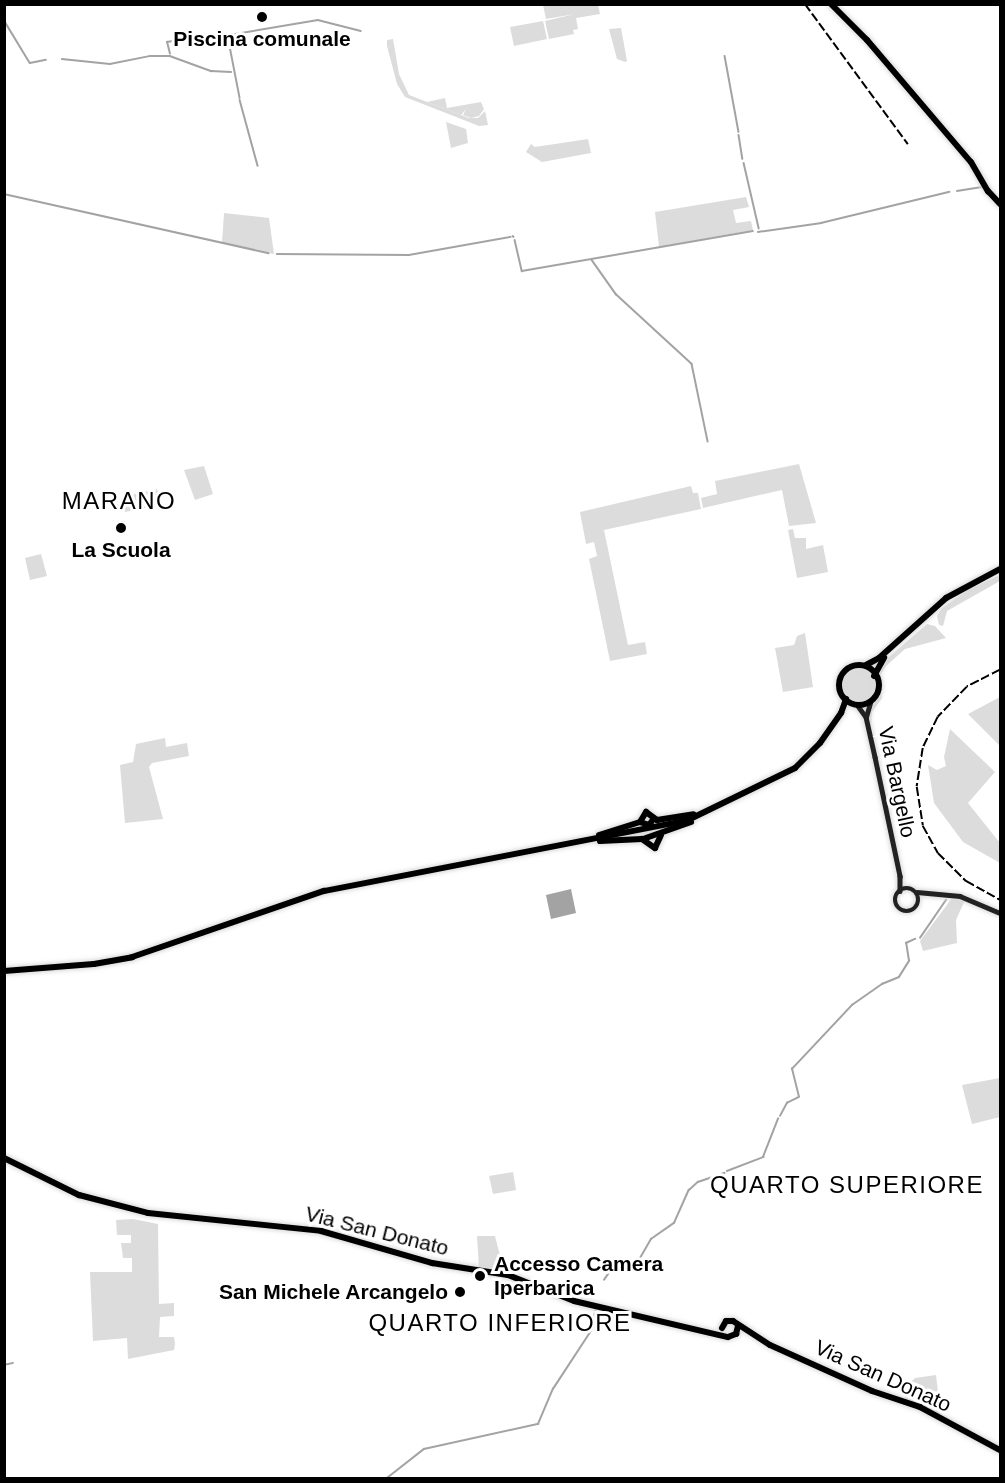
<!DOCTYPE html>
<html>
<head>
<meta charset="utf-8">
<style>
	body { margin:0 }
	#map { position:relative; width:1005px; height:1483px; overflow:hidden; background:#fff; font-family:Helvetica,sans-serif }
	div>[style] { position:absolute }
	.green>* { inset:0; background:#dcdcdc }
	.round { border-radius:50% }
	.water>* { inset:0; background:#a3a3a3 }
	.stream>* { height:1.5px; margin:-0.75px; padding:0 0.75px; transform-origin:0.75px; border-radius:0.75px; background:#a3a3a3 }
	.roads { filter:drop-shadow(0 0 2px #dbdbdb) drop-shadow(0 0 2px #dbdbdb) }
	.secondary>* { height:4.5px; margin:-2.25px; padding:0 2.25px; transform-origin:2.25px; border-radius:2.25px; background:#222 }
	.secondary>.ring { margin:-2.25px; padding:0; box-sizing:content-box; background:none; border:4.5px solid #222; border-radius:50% }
	.primary>* { height:6px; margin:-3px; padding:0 3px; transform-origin:3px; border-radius:3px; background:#000 }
	.primary>.ring { margin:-3px; padding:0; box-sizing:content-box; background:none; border:6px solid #000; border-radius:50% }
	.rail>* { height:1.5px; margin-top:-0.75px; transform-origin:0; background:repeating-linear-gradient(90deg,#000 0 9px,transparent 0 12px) }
	.dots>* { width:16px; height:16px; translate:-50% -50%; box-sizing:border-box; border:3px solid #fff; border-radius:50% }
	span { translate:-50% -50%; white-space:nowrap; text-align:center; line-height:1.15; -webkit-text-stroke:6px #fff; paint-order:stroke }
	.poi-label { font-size:21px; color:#000; font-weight:700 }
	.left { translate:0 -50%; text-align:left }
	.right { translate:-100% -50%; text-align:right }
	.street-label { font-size:21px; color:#000 }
	.quarter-label { font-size:24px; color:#000; letter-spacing:1.5px }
	.frame { position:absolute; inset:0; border:6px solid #000; pointer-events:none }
</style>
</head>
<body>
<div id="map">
	<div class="green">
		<i style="clip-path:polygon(543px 5px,598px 5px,600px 14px,576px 18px,578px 29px,573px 30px,574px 34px,549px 39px,545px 21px,575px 14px,546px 19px)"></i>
		<i style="clip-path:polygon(543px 21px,547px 39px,514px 46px,510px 27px)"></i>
		<i style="clip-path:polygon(621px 28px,627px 61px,625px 62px,617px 59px,609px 29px)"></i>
		<i style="clip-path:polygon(393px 39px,399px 74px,409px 95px,469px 118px,478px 118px,485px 111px,488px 125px,479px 126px,405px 97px,397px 84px,387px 46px,387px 40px)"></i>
		<i style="clip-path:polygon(445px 98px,447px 108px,481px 102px,484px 109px,479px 116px,471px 118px,463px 115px,466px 109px,461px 115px,427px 102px)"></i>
		<i style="clip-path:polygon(446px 122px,466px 129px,468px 143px,451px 148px)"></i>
		<i style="clip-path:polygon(588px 139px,591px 153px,542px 162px,526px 152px,531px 144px,535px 147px)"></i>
		<i style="clip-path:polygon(746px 197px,749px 207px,733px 210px,736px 223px,751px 221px,753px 230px,659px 247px,655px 212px)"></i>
		<i style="clip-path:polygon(224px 213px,269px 218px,274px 254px,222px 243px)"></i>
		<i style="clip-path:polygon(799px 464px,816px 523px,789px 526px,782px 490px,703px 508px,701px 498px,717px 494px,715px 481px)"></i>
		<i style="clip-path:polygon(204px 466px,213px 494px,195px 500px,184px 470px)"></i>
		<i style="clip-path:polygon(691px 486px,693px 493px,698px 493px,701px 509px,604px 530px,628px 645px,645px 642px,647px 654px,610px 661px,589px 559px,597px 556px,594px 542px,586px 544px,580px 512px)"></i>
		<i style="clip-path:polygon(157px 489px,159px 497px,154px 506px,125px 512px,122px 497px)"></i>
		<i style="clip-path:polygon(793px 529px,795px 538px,806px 538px,806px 549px,823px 545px,828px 572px,797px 578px,788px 530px)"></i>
		<i style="clip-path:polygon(41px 554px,47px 576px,30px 580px,25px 558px)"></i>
		<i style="clip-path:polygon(1000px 575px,1000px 581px,947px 611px,943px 626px,939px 625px,937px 616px,941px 609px,966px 591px)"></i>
		<i style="clip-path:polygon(927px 624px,935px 626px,946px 638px,905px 649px,886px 666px,880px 676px,882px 698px,872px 712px,871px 729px,868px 715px,878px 694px,876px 674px,882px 663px)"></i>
		<i style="clip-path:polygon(805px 633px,813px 687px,783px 692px,775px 648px,794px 645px,797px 636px)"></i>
		<i class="round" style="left:842px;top:668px;width:34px;height:34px"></i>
		<i style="clip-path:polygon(1000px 697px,1000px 746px,968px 714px)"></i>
		<i style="clip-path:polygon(950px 729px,995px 772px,968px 803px,1000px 843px,1000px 863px,963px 842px,934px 803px,928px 765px,937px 770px,946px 766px,944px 757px)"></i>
		<i style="clip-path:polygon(165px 738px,166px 747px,187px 743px,189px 756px,152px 763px,149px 767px,163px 819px,125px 823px,120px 765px,133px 762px,136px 744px)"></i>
		<i style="clip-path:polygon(952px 898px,965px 900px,956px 920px,957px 943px,923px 951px,920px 941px)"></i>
		<i style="clip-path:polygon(1000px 1078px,1000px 1117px,972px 1124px,962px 1085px)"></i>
		<i style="clip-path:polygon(513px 1172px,516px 1190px,493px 1194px,489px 1176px)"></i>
		<i style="clip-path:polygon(133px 1219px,158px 1224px,159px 1304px,174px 1303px,174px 1316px,160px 1317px,159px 1337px,174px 1337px,175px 1344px,174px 1350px,128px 1359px,127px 1338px,93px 1341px,90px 1272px,132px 1272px,132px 1258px,123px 1258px,121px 1243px,131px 1243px,131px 1235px,117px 1235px,116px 1220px)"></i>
		<i style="clip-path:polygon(477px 1236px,495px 1236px,504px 1271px,479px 1268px)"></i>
		<i style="clip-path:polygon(936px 1375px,941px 1417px,905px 1400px,905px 1388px,915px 1378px)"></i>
	</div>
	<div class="water">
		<i style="clip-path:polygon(571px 889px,576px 913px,551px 919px,546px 895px)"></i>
	</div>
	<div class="stream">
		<i style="left:4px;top:15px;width:11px;rotate:-85deg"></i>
		<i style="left:4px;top:20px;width:50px;rotate:58.8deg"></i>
		<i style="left:30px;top:63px;width:16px;rotate:-11deg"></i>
		<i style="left:230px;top:35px;width:89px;rotate:-9.7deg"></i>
		<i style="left:318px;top:20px;width:44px;rotate:14.3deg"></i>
		<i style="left:228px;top:36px;width:63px;rotate:79deg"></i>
		<i style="left:170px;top:54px;width:12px;rotate:-104deg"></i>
		<i style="left:167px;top:42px;width:36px;rotate:-10deg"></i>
		<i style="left:202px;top:36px;width:8px;rotate:60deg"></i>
		<i style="left:206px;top:43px;width:19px;rotate:-18deg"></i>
		<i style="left:725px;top:56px;width:77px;rotate:79.6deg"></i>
		<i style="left:62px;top:59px;width:48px;rotate:5.9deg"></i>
		<i style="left:110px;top:64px;width:41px;rotate:-11.3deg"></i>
		<i style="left:150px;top:56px;width:20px"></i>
		<i style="left:170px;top:56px;width:44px;rotate:20.1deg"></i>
		<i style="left:211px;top:71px;width:20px;rotate:3deg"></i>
		<i style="left:240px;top:100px;width:68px;rotate:74.7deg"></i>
		<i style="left:739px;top:135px;width:24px;rotate:81deg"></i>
		<i style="left:744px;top:163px;width:67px;rotate:77deg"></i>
		<i style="left:957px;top:191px;width:25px;rotate:-9deg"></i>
		<i style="left:4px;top:194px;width:271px;rotate:12.6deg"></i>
		<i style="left:758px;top:232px;width:64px;rotate:-8.1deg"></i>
		<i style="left:821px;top:223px;width:132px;rotate:-13.6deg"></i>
		<i style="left:513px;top:236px;width:1px;rotate:45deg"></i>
		<i style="left:515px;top:240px;width:32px;rotate:77deg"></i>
		<i style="left:522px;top:271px;width:234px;rotate:-9.8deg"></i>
		<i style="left:277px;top:254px;width:132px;rotate:0.4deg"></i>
		<i style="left:409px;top:255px;width:103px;rotate:-10.1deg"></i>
		<i style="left:592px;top:260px;width:42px;rotate:54.8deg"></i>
		<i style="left:616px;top:294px;width:103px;rotate:42.6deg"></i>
		<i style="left:692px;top:364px;width:79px;rotate:78.3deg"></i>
		<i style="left:920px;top:938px;width:46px;rotate:-55.6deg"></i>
		<i style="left:780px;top:1116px;width:15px;rotate:-62deg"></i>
		<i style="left:787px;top:1103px;width:13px;rotate:-27deg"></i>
		<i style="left:799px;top:1097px;width:29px;rotate:-104deg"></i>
		<i style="left:792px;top:1069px;width:88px;rotate:-46.8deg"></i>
		<i style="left:852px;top:1005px;width:37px;rotate:-35deg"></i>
		<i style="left:882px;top:984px;width:18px;rotate:-22deg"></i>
		<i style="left:899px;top:977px;width:19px;rotate:-58deg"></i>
		<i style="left:909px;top:961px;width:18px;rotate:-99deg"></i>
		<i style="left:906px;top:943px;width:10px;rotate:-24deg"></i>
		<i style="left:727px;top:1171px;width:39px;rotate:-21deg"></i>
		<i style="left:763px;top:1157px;width:41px;rotate:-68.5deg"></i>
		<i style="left:604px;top:1280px;width:11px;rotate:-56deg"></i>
		<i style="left:610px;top:1271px;width:22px;rotate:3deg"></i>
		<i style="left:632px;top:1272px;width:38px;rotate:-60deg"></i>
		<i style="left:651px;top:1239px;width:28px;rotate:-35deg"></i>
		<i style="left:674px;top:1223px;width:36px;rotate:-66deg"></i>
		<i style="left:689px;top:1190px;width:12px;rotate:-42deg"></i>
		<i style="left:698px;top:1182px;width:28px;rotate:-19deg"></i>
		<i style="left:4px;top:1365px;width:9px;rotate:-13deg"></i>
		<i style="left:387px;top:1478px;width:47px;rotate:-38.1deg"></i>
		<i style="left:424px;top:1449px;width:117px;rotate:-12.4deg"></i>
		<i style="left:538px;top:1424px;width:38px;rotate:-67deg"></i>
		<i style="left:553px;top:1389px;width:69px;rotate:-56.8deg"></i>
		<i style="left:591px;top:1331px;width:24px;rotate:-78deg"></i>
	</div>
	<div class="roads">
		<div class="secondary">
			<i style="left:858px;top:706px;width:14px;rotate:54deg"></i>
			<i style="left:866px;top:717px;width:41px;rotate:77.3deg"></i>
			<i style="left:875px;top:757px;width:122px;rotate:78.1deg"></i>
			<i style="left:900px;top:876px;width:15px;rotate:90deg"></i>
			<i style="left:866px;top:717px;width:15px;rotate:-74deg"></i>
			<i class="ring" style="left:895px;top:888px;width:19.5px;height:19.5px"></i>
			<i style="left:917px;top:892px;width:43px;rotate:5.3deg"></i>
			<i style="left:960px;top:896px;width:43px;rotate:23deg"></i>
		</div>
		<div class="primary">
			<i style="left:831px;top:4px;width:51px;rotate:45deg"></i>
			<i style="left:867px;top:40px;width:160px;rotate:49.6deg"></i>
			<i style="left:971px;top:162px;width:34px;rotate:60deg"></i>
			<i style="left:988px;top:191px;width:18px;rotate:47deg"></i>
			<i style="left:866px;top:665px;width:15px;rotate:-28deg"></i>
			<i style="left:879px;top:658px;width:90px;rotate:-41.8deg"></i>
			<i style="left:946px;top:598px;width:61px;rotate:-28.2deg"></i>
			<i class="ring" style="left:839px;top:665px;width:34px;height:34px"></i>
			<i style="left:874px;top:676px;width:21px;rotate:-61deg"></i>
			<i style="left:640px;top:822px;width:12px;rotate:-59deg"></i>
			<i style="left:646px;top:812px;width:14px;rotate:36deg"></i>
			<i style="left:657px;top:820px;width:37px;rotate:-9deg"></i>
			<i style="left:599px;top:835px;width:43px;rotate:-17.6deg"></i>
			<i style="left:640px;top:822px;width:9px;rotate:18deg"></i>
			<i style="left:649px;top:825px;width:5px;rotate:-53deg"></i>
			<i style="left:643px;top:839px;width:51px;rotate:-19.5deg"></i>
			<i style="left:600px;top:841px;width:42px;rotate:-2.7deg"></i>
			<i style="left:642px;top:839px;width:16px;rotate:35deg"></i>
			<i style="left:655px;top:848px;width:14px;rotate:-65deg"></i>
			<i style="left:4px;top:971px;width:90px;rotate:-4.4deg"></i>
			<i style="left:94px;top:964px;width:39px;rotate:-10deg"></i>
			<i style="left:132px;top:957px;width:203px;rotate:-19deg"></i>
			<i style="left:324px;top:891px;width:371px;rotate:-11deg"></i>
			<i style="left:688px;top:820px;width:119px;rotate:-25.9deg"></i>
			<i style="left:795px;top:768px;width:35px;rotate:-45deg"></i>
			<i style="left:820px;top:743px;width:37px;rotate:-55deg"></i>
			<i style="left:841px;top:713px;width:15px;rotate:-70deg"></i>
			<i style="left:4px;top:1158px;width:84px;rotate:26.3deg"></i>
			<i style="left:79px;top:1195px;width:71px;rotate:14.6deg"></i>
			<i style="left:148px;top:1213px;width:174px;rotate:5.9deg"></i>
			<i style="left:321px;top:1231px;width:116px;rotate:16.1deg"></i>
			<i style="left:432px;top:1263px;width:77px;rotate:9deg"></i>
			<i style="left:508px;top:1275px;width:71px;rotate:21.5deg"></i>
			<i style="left:574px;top:1301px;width:158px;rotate:13.2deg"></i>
			<i style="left:728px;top:1337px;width:9px;rotate:-21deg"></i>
			<i style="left:736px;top:1334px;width:8px;rotate:-76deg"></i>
			<i style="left:722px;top:1328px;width:8px;rotate:-60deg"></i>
			<i style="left:726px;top:1321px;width:7px"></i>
			<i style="left:733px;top:1321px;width:44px;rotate:33deg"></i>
			<i style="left:770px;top:1345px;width:112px;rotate:24.3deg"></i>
			<i style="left:872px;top:1391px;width:51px;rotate:18.4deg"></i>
			<i style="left:920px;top:1407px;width:91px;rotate:28.3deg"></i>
		</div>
	</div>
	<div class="rail">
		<i style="left:805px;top:4px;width:174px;rotate:53.7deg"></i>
		<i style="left:1000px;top:670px;width:37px;rotate:153deg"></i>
		<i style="left:967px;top:687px;width:42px;rotate:134deg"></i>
		<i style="left:938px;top:717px;width:34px;rotate:116deg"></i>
		<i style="left:923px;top:748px;width:39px;rotate:99deg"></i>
		<i style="left:917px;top:787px;width:39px;rotate:81deg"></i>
		<i style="left:923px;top:826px;width:31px;rotate:61deg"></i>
		<i style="left:938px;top:853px;width:40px;rotate:45deg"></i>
		<i style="left:966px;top:881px;width:39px;rotate:29deg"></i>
	</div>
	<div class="dots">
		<i style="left:262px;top:17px;background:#000"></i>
		<i style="left:121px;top:528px;background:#000"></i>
		<i style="left:480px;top:1276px;background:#000"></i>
		<i style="left:460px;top:1292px;background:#000"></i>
	</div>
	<div class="poi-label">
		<span style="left:262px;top:39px">Piscina comunale</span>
		<span style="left:121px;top:550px">La Scuola</span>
		<span class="left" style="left:494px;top:1276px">Accesso Camera<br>Iperbarica</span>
		<span class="right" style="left:448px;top:1292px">San Michele Arcangelo</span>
	</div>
	<div class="street-label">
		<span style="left:897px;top:782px;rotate:78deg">Via Bargello</span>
		<span style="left:377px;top:1231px;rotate:14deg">Via San Donato</span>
		<span style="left:883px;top:1376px;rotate:24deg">Via San Donato</span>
	</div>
	<div class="quarter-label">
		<span style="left:119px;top:501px">MARANO</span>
		<span style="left:847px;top:1185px">QUARTO SUPERIORE</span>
		<span style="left:500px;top:1323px">QUARTO INFERIORE</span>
	</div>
	<div class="frame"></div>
</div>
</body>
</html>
